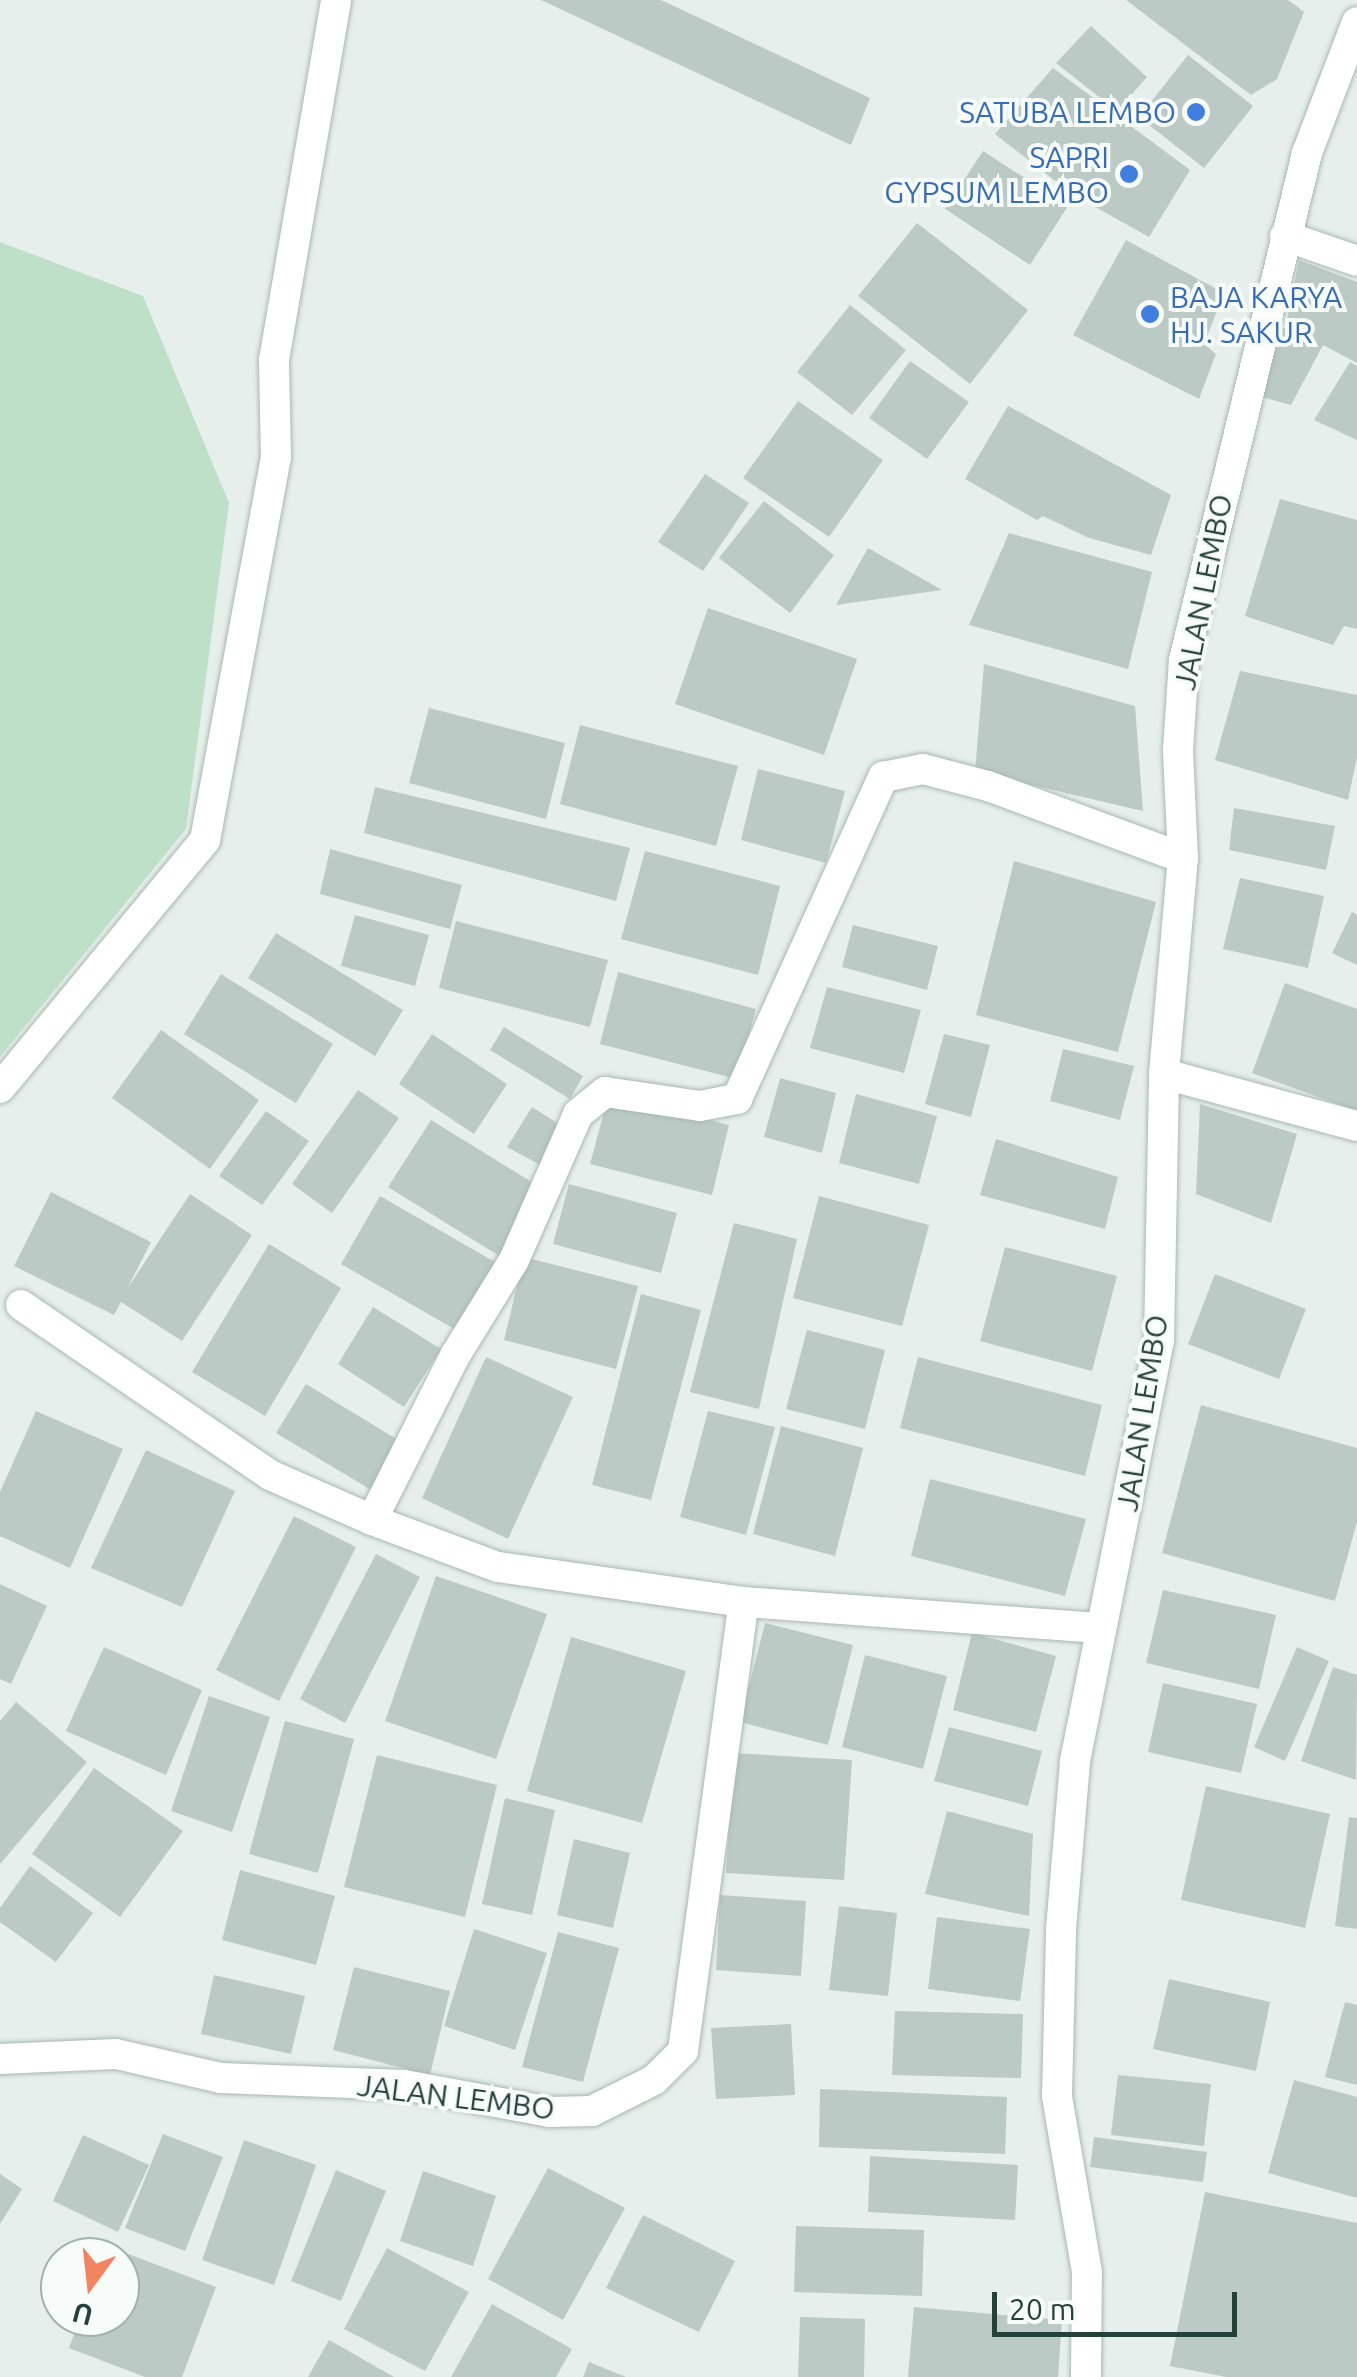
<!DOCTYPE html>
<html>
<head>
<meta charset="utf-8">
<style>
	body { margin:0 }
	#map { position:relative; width:1357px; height:2377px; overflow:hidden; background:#e6efeb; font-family:Ubuntu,sans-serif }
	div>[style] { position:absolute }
	.green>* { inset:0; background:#bfe0c8 }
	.building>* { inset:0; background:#bbcac4 }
	.roads { filter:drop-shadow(0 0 2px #a8b8b2) drop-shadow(0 0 2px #a8b8b2) }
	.lane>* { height:30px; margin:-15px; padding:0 15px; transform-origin:15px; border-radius:15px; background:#fff }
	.street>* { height:30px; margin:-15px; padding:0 15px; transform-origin:15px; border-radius:15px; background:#fff }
	.dots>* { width:28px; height:28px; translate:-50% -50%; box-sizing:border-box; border:5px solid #f7fbf9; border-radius:50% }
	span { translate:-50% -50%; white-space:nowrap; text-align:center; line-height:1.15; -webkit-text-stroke:8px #f7fbf9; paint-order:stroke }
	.shop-label { font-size:30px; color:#366cbe }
	.right { translate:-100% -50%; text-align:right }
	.left { translate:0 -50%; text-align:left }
	.street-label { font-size:30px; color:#24423a }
	.north { position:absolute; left:40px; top:2237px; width:100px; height:100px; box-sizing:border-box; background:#f7fbf9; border:2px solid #a3b1ad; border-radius:50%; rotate:195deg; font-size:28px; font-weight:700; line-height:40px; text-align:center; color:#24423a }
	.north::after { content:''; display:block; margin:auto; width:35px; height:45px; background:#f4845f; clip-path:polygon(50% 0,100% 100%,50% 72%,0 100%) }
	.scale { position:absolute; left:992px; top:2292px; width:245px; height:45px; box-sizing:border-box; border:5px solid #24423a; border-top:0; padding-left:12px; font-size:30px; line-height:35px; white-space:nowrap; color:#24423a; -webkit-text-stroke:8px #f7fbf9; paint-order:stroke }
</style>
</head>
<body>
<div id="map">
	<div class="green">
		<i style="clip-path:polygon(0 242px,143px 296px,229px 503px,186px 829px,0 1057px)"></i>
	</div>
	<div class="building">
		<i style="clip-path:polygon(541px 0,661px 0,870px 98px,851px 145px)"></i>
		<i style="clip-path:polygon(1126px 0,1288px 0,1304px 12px,1277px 79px,1251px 95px)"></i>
		<i style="clip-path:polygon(1091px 26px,1147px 77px,1117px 111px,1056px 63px)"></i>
		<i style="clip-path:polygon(1188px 55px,1253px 106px,1204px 168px,1139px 117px)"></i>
		<i style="clip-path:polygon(1053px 68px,1190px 170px,1149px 237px,1072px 194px,995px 134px)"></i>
		<i style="clip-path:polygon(983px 151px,1068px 206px,1030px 265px,945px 209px)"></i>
		<i style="clip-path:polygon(917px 223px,1028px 310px,970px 384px,858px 296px)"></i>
		<i style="clip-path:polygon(1126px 240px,1224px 293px,1204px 344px,1216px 354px,1199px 399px,1073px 335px)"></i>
		<i style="clip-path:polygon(1299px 260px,1357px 282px,1357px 363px,1323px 345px,1291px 405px,1255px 395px,1276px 326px,1297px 332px,1286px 326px)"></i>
		<i style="clip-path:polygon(850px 305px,906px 350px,852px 415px,797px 372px)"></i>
		<i style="clip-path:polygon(910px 361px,969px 402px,927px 459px,869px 418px)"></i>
		<i style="clip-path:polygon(1350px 362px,1357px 366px,1357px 440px,1314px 420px)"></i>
		<i style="clip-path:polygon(798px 401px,883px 460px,829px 537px,743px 478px)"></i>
		<i style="clip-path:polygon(1008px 406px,1171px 495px,1151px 555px,1089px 538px,1043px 516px,1037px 520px,965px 479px)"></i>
		<i style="clip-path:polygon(705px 474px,749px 503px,703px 571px,658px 542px)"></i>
		<i style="clip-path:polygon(1280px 499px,1357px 520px,1357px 629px,1344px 626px,1333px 645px,1245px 616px)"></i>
		<i style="clip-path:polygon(764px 501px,834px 555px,790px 613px,719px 558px)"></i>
		<i style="clip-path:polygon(1009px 533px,1152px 572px,1128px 669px,969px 625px)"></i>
		<i style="clip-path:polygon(868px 548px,942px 590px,836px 605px)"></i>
		<i style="clip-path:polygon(708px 608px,857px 659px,824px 755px,675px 704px)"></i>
		<i style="clip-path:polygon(984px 664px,1135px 706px,1143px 811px,975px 772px)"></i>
		<i style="clip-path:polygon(1240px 671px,1357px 695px,1357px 757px,1348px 800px,1215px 760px)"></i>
		<i style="clip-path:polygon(429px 708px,565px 743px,546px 819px,409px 783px)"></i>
		<i style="clip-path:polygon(580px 725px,738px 766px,716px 846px,560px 804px)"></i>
		<i style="clip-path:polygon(758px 769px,845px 791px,826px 863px,741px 840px)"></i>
		<i style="clip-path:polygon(375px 787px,630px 848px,616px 901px,364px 833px)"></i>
		<i style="clip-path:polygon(1234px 808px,1335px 826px,1326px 870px,1229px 850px)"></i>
		<i style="clip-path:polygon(330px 849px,462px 885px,450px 929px,320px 894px)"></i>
		<i style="clip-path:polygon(645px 851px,780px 886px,758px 975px,621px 939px)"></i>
		<i style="clip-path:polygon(1014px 861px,1156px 902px,1118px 1052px,976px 1015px)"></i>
		<i style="clip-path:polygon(1240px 878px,1324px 896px,1308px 968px,1223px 949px)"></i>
		<i style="clip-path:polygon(1352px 912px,1357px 915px,1357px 965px,1332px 953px)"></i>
		<i style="clip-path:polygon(355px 915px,429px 935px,415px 986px,341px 966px)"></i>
		<i style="clip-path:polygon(456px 921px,608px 960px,590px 1027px,439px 988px)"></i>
		<i style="clip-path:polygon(853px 925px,938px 946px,927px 990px,842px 967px)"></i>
		<i style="clip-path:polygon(276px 933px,403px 1010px,375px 1056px,248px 978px)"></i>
		<i style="clip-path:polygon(618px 972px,756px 1009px,737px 1079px,600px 1044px)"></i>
		<i style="clip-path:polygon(221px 974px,333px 1044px,296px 1103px,184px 1034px)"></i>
		<i style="clip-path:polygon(1285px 983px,1357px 1009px,1357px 1111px,1252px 1073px)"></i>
		<i style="clip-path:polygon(827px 987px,921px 1010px,904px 1073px,810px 1048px)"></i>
		<i style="clip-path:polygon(504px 1027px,583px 1076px,570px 1099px,490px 1050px)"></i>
		<i style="clip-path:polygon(161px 1030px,259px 1100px,210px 1169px,112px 1098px)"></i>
		<i style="clip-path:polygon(432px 1034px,507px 1084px,474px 1134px,399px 1084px)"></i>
		<i style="clip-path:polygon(944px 1034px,990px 1045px,971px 1117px,925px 1104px)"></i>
		<i style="clip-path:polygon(1063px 1049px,1134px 1066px,1120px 1120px,1050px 1101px)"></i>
		<i style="clip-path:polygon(780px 1078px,836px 1093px,822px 1153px,764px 1137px)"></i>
		<i style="clip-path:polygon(358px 1090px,399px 1118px,332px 1213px,292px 1184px)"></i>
		<i style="clip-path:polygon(609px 1094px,729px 1125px,712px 1195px,590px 1164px)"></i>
		<i style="clip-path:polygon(856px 1094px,937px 1116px,919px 1184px,839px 1163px)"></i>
		<i style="clip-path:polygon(1200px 1104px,1297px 1134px,1271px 1223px,1196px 1194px)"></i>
		<i style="clip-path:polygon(532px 1107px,565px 1128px,542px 1166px,507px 1147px)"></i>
		<i style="clip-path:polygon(266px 1111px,309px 1141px,262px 1205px,219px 1176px)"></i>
		<i style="clip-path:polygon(431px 1120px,543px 1189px,501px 1257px,388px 1187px)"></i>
		<i style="clip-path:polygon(996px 1139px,1118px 1177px,1105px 1229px,980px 1195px)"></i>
		<i style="clip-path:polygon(569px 1184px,677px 1213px,661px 1273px,553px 1244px)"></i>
		<i style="clip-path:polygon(51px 1192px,151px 1242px,127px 1289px,190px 1194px,252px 1235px,182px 1341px,121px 1302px,114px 1315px,14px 1266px)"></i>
		<i style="clip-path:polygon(380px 1196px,502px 1266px,463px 1334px,341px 1264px)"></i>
		<i style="clip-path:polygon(819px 1196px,929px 1225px,902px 1326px,793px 1298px)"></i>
		<i style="clip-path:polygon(734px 1223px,797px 1239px,759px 1409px,690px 1392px)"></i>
		<i style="clip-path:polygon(269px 1244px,341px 1288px,265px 1416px,192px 1372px)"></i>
		<i style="clip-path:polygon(1005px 1247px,1117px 1276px,1092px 1371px,980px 1341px)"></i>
		<i style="clip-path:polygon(524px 1257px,638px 1286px,616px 1369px,504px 1340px)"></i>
		<i style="clip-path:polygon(1215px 1274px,1306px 1309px,1279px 1379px,1188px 1344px)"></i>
		<i style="clip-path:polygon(641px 1294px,701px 1310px,651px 1500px,592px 1485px)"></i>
		<i style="clip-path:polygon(373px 1307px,441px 1349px,404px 1407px,338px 1364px)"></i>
		<i style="clip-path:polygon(807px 1330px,885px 1350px,865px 1429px,786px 1409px)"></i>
		<i style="clip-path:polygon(486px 1357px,573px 1397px,508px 1539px,422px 1498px)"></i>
		<i style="clip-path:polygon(918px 1357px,1102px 1405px,1085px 1476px,900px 1428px)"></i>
		<i style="clip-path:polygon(306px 1384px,408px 1446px,378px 1494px,276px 1433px)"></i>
		<i style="clip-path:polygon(1201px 1405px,1357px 1448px,1357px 1522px,1335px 1601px,1162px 1553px)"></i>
		<i style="clip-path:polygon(36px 1411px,123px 1449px,70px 1568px,0 1536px,0 1492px)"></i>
		<i style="clip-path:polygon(708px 1411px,775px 1427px,746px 1535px,680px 1517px)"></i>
		<i style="clip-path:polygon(781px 1426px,863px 1448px,835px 1556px,753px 1534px)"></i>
		<i style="clip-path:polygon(146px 1450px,235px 1491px,182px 1607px,91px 1568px)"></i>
		<i style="clip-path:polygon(930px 1479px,1086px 1519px,1065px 1596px,911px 1556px)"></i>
		<i style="clip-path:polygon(294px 1516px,356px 1547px,279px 1701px,216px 1670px)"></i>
		<i style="clip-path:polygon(376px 1554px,420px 1577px,345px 1723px,300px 1699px)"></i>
		<i style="clip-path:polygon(436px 1576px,547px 1614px,496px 1759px,385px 1721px)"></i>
		<i style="clip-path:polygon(0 1584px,47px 1606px,11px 1684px,0 1679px)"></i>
		<i style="clip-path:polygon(1163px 1590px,1276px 1615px,1259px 1689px,1146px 1663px)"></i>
		<i style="clip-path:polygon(765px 1623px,853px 1645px,828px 1745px,740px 1722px)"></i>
		<i style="clip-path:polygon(972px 1633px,1056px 1656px,1036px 1732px,953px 1710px)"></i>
		<i style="clip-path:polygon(571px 1637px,686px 1671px,642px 1823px,527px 1791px)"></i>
		<i style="clip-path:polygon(104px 1647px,202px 1690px,166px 1775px,66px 1731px)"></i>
		<i style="clip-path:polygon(1297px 1647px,1329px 1661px,1285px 1761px,1254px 1747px)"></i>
		<i style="clip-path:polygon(865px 1655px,947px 1676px,923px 1769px,842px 1747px)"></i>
		<i style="clip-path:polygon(1333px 1667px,1357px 1675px,1356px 1780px,1301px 1761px)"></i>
		<i style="clip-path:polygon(1163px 1683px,1257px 1704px,1241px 1773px,1148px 1752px)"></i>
		<i style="clip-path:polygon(209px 1696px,270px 1717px,232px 1832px,171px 1811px)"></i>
		<i style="clip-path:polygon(16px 1702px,87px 1762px,0 1864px,0 1721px)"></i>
		<i style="clip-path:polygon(285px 1721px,354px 1739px,318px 1873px,249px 1854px)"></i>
		<i style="clip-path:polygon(949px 1727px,1042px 1751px,1028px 1806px,934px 1781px)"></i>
		<i style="clip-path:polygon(734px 1753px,852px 1760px,844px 1880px,726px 1873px)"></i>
		<i style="clip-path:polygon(377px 1755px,497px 1785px,465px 1917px,344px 1887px)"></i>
		<i style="clip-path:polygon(94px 1768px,183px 1831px,120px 1917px,32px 1854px)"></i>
		<i style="clip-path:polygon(1206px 1786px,1330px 1814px,1305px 1928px,1181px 1900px)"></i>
		<i style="clip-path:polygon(505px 1798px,555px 1810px,532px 1915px,482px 1904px)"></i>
		<i style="clip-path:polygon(947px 1811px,1033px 1834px,1029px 1916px,925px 1894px)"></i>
		<i style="clip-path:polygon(1349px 1817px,1357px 1818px,1357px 1929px,1335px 1926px)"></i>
		<i style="clip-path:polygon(574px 1839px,630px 1853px,613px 1928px,557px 1915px)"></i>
		<i style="clip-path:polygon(30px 1866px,93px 1913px,56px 1962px,0 1922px,0 1908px)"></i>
		<i style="clip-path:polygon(240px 1870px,335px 1896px,316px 1965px,222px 1940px)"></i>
		<i style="clip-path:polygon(720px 1895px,806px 1901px,801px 1976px,716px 1970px)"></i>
		<i style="clip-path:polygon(839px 1906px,897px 1913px,888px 1996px,829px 1990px)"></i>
		<i style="clip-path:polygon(937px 1917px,1030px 1929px,1020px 2001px,928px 1989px)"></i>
		<i style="clip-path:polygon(474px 1929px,547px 1953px,515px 2050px,444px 2026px)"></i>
		<i style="clip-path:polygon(558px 1932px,619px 1948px,583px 2082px,522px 2067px)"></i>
		<i style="clip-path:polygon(354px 1967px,450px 1991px,430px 2075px,333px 2050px)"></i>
		<i style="clip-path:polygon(214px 1975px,305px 1996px,291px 2054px,201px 2034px)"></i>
		<i style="clip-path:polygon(1169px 1979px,1270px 2002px,1256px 2071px,1153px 2049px)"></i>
		<i style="clip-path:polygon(1345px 2002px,1357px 2005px,1357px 2085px,1325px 2077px)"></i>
		<i style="clip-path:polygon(895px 2011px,1023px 2014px,1021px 2078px,892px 2075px)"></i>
		<i style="clip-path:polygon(791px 2024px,795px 2095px,716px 2099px,711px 2028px)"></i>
		<i style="clip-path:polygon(1118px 2075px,1211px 2084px,1204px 2146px,1111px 2135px)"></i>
		<i style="clip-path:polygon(1294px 2080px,1357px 2097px,1357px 2198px,1268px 2173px)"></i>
		<i style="clip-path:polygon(820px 2089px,1007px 2097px,1005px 2154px,819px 2147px)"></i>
		<i style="clip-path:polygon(163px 2134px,223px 2157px,185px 2251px,125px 2228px)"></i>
		<i style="clip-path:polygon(83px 2135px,149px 2165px,118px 2232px,53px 2201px)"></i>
		<i style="clip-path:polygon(1094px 2137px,1207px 2152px,1203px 2182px,1090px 2167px)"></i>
		<i style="clip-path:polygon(244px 2140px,316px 2165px,274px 2285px,202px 2260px)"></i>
		<i style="clip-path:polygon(870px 2156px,1018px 2165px,1015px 2220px,868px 2212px)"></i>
		<i style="clip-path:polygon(548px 2168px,625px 2208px,563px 2320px,488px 2279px)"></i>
		<i style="clip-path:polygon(336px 2170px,386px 2191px,341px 2301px,291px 2281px)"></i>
		<i style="clip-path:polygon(423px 2171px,496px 2196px,473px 2266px,400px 2241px)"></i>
		<i style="clip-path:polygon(0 2174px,22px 2189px,0 2224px)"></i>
		<i style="clip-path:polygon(1205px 2192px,1357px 2223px,1357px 2377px,1226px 2377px,1170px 2366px)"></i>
		<i style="clip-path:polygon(643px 2215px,735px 2261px,699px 2332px,606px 2288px)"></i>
		<i style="clip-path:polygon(796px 2226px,924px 2230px,922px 2296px,794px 2292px)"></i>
		<i style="clip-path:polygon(107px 2246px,216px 2287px,182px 2377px,145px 2377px,69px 2348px,80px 2317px,120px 2317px,120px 2257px,103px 2257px)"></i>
		<i style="clip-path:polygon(387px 2248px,469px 2292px,425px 2371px,344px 2329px)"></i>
		<i style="clip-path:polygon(492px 2304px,572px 2349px,556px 2377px,451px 2377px)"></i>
		<i style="clip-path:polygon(914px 2307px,1062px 2320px,1058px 2377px,908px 2377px)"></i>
		<i style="clip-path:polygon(800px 2317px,865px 2319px,864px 2377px,798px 2377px)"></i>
		<i style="clip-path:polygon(329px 2340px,394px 2377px,308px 2377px)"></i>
		<i style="clip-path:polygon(589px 2362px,626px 2377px,583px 2377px)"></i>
	</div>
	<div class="roads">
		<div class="lane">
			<i style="left:205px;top:840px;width:389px;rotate:-79.5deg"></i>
			<i style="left:276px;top:458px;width:98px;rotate:-91.2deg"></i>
			<i style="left:274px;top:360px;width:365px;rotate:-80.2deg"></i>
		</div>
		<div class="street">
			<i style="left:1285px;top:236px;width:76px;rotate:19.1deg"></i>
			<i style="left:1164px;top:1074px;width:200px;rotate:15.1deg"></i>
			<i style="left:0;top:1088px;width:322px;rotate:-50.4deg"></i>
			<i style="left:21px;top:1305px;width:301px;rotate:34.3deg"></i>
			<i style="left:270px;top:1475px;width:111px;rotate:23.8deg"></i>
			<i style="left:372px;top:1520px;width:134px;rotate:20.5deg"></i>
			<i style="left:498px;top:1567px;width:248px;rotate:8.1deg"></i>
			<i style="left:372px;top:1520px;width:186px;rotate:-63.2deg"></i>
			<i style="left:456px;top:1354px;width:110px;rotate:-58.3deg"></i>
			<i style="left:514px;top:1260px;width:159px;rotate:-66.3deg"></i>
			<i style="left:578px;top:1114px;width:35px;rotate:-39deg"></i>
			<i style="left:605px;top:1092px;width:96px;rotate:8.4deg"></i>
			<i style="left:700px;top:1106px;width:38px;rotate:-11deg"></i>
			<i style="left:737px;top:1099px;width:354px;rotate:-65.6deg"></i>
			<i style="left:883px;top:777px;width:41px;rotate:-11.3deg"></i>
			<i style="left:923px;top:769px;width:67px;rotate:14.7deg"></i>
			<i style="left:988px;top:786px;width:208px;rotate:20.3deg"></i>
			<i style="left:0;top:2059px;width:116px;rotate:-2.5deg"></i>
			<i style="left:116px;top:2054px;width:108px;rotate:12.9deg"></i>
			<i style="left:221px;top:2078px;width:183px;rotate:2.2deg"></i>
			<i style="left:404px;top:2085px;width:147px;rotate:10.5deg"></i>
			<i style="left:549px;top:2112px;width:43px;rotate:-1.3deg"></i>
			<i style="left:592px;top:2111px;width:69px;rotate:-26.6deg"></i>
			<i style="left:654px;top:2080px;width:41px;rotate:-45deg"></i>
			<i style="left:683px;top:2051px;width:453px;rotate:-82.3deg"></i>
			<i style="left:744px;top:1602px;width:358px;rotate:4.2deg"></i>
			<i style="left:1086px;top:2377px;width:105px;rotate:-89.5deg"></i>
			<i style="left:1087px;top:2272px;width:179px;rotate:-99.7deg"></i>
			<i style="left:1057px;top:2096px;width:167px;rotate:-88.6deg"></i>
			<i style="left:1061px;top:1929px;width:169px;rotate:-85.2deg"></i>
			<i style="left:1075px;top:1761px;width:429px;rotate:-78.7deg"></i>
			<i style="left:1159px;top:1340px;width:266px;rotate:-88.9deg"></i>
			<i style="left:1164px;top:1074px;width:217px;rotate:-85deg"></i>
			<i style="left:1183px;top:858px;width:108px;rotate:-92.7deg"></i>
			<i style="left:1178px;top:750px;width:90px;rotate:-86.2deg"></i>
			<i style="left:1184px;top:660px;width:522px;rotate:-76.36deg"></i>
			<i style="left:1307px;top:153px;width:140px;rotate:-69.1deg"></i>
		</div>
	</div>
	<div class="dots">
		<i style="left:1196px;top:112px;background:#3f7fe0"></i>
		<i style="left:1129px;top:174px;background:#3f7fe0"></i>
		<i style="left:1150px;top:314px;background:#3f7fe0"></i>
	</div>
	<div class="shop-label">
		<span class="right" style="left:1176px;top:112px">SATUBA LEMBO</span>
		<span class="right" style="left:1109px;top:174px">SAPRI<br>GYPSUM LEMBO</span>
		<span class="left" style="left:1170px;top:314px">BAJA KARYA<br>HJ. SAKUR</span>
	</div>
	<div class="street-label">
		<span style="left:1203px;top:592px;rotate:-79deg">JALAN LEMBO</span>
		<span style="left:1142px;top:1413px;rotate:-81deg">JALAN LEMBO</span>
		<span style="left:456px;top:2097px;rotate:7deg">JALAN LEMBO</span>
	</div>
	<div class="north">U</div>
	<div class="scale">20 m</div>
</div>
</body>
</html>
